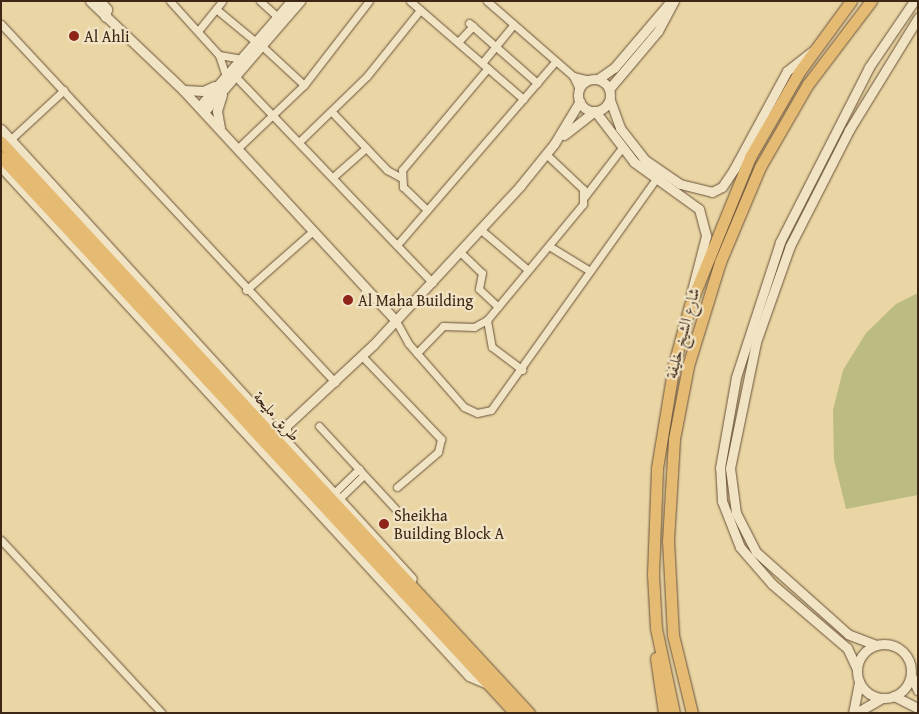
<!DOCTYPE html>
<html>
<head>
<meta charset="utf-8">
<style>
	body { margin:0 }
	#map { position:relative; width:919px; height:714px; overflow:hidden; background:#ead5a4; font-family:"Gentium Book Plus",Amiri,serif }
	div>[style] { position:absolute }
	.green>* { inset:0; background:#bcbc82 }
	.roads { filter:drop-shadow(0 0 1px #69523a) drop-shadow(0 0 1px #69523a) }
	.minor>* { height:7px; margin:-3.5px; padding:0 3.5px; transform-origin:3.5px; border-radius:3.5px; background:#f1e4c4 }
	.tertiary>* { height:9px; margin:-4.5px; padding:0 4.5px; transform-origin:4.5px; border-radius:4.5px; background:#f1e4c4 }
	.tertiary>.ring { margin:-4.5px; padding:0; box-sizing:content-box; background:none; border:9px solid #f1e4c4; border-radius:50% }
	.primary>* { height:11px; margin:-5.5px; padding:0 5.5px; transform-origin:5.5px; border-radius:5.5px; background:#e5ba72 }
	.trunk>* { height:11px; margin:-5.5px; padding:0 5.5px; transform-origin:5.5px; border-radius:5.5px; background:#e5ba72 }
	.dots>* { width:14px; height:14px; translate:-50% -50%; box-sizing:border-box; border:2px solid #f1e4c4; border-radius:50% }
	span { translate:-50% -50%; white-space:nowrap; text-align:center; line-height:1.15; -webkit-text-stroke:4.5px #f1e4c4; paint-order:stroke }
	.poi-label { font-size:16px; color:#3e2617 }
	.left { translate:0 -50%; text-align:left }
	.street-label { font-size:16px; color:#3e2617 }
	.frame { position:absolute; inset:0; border:2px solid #3e2617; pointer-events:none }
</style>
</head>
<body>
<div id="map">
	<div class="green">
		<i style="clip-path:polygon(918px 293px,918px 495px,846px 509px,834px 460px,833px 410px,843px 370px,866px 333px,896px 304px)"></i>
	</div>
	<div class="roads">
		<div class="minor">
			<i style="left:170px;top:1px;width:73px;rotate:47.8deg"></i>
			<i style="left:219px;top:55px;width:22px;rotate:72deg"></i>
			<i style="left:260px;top:1px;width:24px;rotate:42deg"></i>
			<i style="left:410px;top:1px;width:150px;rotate:40.9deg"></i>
			<i style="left:487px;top:1px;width:114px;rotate:41.1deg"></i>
			<i style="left:573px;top:76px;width:14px;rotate:65deg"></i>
			<i style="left:216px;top:9px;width:52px;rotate:39.5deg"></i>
			<i style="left:469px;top:23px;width:91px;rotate:41.4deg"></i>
			<i style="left:1px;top:24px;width:490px;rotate:47deg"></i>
			<i style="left:198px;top:31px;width:38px;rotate:-51deg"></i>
			<i style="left:458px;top:42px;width:22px;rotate:-47deg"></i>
			<i style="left:262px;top:46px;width:57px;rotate:42.9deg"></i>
			<i style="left:219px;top:55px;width:22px;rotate:10deg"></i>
			<i style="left:482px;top:63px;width:50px;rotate:-50.6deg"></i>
			<i style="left:235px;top:76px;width:286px;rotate:46.3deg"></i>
			<i style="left:573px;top:76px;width:18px;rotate:13deg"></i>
			<i style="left:332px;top:112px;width:80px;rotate:46.5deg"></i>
			<i style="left:387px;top:170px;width:15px;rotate:28deg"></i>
			<i style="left:11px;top:139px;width:72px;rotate:-42.8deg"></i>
			<i style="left:300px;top:141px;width:93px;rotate:-44.1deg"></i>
			<i style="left:367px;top:76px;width:85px;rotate:-51.2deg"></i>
			<i style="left:237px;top:149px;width:93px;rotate:-43.7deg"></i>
			<i style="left:304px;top:85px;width:106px;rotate:-52.3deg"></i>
			<i style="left:333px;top:177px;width:44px;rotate:-41.3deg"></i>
			<i style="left:585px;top:196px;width:59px;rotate:-52.5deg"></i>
			<i style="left:427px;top:210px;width:33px;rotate:-136deg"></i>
			<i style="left:403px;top:187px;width:17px;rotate:-93deg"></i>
			<i style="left:402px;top:170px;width:133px;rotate:-49.9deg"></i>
			<i style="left:480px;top:229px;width:63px;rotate:40.5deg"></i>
			<i style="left:397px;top:245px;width:243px;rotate:-49.2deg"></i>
			<i style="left:549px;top:246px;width:48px;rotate:31.4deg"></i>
			<i style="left:460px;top:252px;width:30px;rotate:44deg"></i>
			<i style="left:482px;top:273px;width:16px;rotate:101deg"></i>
			<i style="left:479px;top:289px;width:26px;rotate:43deg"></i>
			<i style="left:246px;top:290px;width:89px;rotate:-41.4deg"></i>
			<i style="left:487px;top:320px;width:27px;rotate:80deg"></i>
			<i style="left:492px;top:347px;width:38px;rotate:37deg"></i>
			<i style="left:396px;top:321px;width:25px;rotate:61deg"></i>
			<i style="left:408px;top:343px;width:85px;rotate:48.8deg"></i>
			<i style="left:464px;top:407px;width:14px;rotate:25deg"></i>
			<i style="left:477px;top:413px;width:14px;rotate:-12deg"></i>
			<i style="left:491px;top:410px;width:282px;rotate:-54.5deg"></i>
			<i style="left:417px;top:353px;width:37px;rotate:-46deg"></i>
			<i style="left:443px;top:326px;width:31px;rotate:2deg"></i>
			<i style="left:474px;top:327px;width:15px;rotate:-28deg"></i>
			<i style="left:487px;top:320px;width:151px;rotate:-50.4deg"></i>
			<i style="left:583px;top:204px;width:15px;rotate:-90deg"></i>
			<i style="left:583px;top:189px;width:51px;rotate:-136.6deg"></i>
			<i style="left:362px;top:356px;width:115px;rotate:46.4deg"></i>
			<i style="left:441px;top:439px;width:13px;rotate:103deg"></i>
			<i style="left:438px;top:452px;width:54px;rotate:139.5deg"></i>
			<i style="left:319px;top:426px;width:121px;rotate:47.3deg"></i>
			<i style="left:334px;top:493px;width:35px;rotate:-44deg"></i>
			<i style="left:340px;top:498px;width:33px;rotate:-44deg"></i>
			<i style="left:1px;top:540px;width:236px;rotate:47.1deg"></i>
		</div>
		<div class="tertiary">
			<i style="left:90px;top:1px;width:129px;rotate:43.7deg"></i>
			<i style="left:183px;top:90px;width:314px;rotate:47.3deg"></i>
			<i style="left:100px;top:1px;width:11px;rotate:49deg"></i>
			<i style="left:107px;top:9px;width:8px;rotate:104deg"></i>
			<i style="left:598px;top:79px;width:19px;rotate:-35deg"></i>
			<i style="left:614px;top:68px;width:88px;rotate:-49.6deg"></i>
			<i class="ring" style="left:578px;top:79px;width:23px;height:23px"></i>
			<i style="left:609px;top:89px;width:76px;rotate:-49.8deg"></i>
			<i style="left:658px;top:31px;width:34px;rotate:-62deg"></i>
			<i style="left:184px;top:90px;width:19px;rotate:3deg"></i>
			<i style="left:203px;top:91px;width:12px;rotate:-24deg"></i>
			<i style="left:610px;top:100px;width:30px;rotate:70deg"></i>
			<i style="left:620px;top:128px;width:41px;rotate:52deg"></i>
			<i style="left:645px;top:160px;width:42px;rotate:34.4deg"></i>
			<i style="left:680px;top:184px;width:33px;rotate:14deg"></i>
			<i style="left:712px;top:192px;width:11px;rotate:-27deg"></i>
			<i style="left:722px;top:187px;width:22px;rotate:-56deg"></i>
			<i style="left:734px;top:169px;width:111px;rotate:-61.6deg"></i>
			<i style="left:787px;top:71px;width:34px;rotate:-38deg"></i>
			<i style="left:199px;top:107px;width:140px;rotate:-49deg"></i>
			<i style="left:204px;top:112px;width:147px;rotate:-49.1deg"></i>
			<i style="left:220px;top:128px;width:17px;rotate:-100deg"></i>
			<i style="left:217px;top:111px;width:17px;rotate:-73deg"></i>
			<i style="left:1px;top:129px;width:609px;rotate:47.59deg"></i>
			<i style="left:564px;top:135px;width:39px;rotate:-38deg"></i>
			<i style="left:595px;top:111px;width:64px;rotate:52.6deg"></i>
			<i style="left:634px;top:162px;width:80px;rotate:35.9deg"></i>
			<i style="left:699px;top:209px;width:28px;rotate:75deg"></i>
			<i style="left:706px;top:236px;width:60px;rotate:104.5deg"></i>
			<i style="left:1px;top:167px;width:691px;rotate:47.4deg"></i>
			<i style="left:469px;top:676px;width:23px;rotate:23deg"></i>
			<i style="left:286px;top:440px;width:14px;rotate:-90deg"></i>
			<i style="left:286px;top:426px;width:119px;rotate:-43deg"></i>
			<i style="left:373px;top:345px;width:217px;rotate:-47.2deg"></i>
			<i style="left:520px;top:186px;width:54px;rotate:-51deg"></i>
			<i style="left:554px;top:144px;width:50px;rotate:-58.8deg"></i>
			<i class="ring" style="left:857px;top:644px;width:45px;height:45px"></i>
			<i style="left:876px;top:645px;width:30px;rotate:-159deg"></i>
			<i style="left:848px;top:634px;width:123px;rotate:-138.3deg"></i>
			<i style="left:756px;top:552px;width:44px;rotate:-117.1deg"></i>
			<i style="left:736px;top:513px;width:45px;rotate:-97.6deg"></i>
			<i style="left:730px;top:468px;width:129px;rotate:-78.3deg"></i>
			<i style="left:756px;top:342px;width:102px;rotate:-70.5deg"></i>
			<i style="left:790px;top:246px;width:130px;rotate:-63deg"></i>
			<i style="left:849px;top:130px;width:132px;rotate:-58.4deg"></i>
			<i style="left:857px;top:669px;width:23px;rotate:-115deg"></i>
			<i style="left:847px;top:648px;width:99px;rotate:-139.5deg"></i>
			<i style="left:772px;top:584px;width:49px;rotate:-130.9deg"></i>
			<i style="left:740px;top:547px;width:49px;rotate:-111.4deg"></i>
			<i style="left:722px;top:501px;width:33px;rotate:-93deg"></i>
			<i style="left:720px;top:468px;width:92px;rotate:-80deg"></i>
			<i style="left:736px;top:377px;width:142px;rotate:-71.9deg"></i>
			<i style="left:780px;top:242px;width:196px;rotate:-63deg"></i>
			<i style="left:869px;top:67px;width:80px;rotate:-55.7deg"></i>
			<i style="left:911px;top:675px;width:17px;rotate:66deg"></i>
			<i style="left:894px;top:696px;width:27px;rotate:27deg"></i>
			<i style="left:853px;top:713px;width:32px;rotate:-79deg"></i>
			<i style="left:856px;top:713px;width:30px;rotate:-30deg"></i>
		</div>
		<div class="primary">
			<i style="left:1px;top:142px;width:778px;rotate:47.24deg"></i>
			<i style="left:1px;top:157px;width:757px;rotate:47.25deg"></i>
		</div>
		<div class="trunk">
			<i style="left:656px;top:658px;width:56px;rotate:81.7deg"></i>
			<i style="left:674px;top:713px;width:87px;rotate:-102deg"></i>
			<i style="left:656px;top:628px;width:54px;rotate:-93.2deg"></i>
			<i style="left:653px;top:574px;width:106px;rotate:-87.8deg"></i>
			<i style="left:657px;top:468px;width:105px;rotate:-80.7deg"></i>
			<i style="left:674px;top:364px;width:61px;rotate:-74.8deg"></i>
			<i style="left:690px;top:305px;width:160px;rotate:-67.9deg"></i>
			<i style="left:750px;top:157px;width:98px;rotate:-60deg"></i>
			<i style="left:799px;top:72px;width:88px;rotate:-53.8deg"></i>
			<i style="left:692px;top:713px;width:80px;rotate:-103.7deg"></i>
			<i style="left:673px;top:635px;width:94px;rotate:-93deg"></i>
			<i style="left:668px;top:541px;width:102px;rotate:-86.6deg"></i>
			<i style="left:674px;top:439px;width:74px;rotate:-79.1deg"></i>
			<i style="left:688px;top:366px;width:109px;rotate:-72.9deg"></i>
			<i style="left:720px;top:262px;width:103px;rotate:-67.2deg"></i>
			<i style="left:760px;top:167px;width:96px;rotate:-60deg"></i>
			<i style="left:808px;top:84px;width:104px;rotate:-52.8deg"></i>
		</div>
	</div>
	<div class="dots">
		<i style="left:74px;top:36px;background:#8f2418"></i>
		<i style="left:348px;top:300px;background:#8f2418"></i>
		<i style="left:384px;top:524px;background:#8f2418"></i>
	</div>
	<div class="poi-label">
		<span class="left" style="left:84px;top:36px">Al Ahli</span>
		<span class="left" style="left:358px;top:300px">Al Maha Building</span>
		<span class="left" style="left:394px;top:524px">Sheikha<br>Building Block A</span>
	</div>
	<div class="street-label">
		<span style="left:682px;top:333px;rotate:-75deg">شارع الشيخ خليفة</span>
		<span style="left:277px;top:416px;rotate:48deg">طريق مليحة</span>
	</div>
	<div class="frame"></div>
</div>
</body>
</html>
